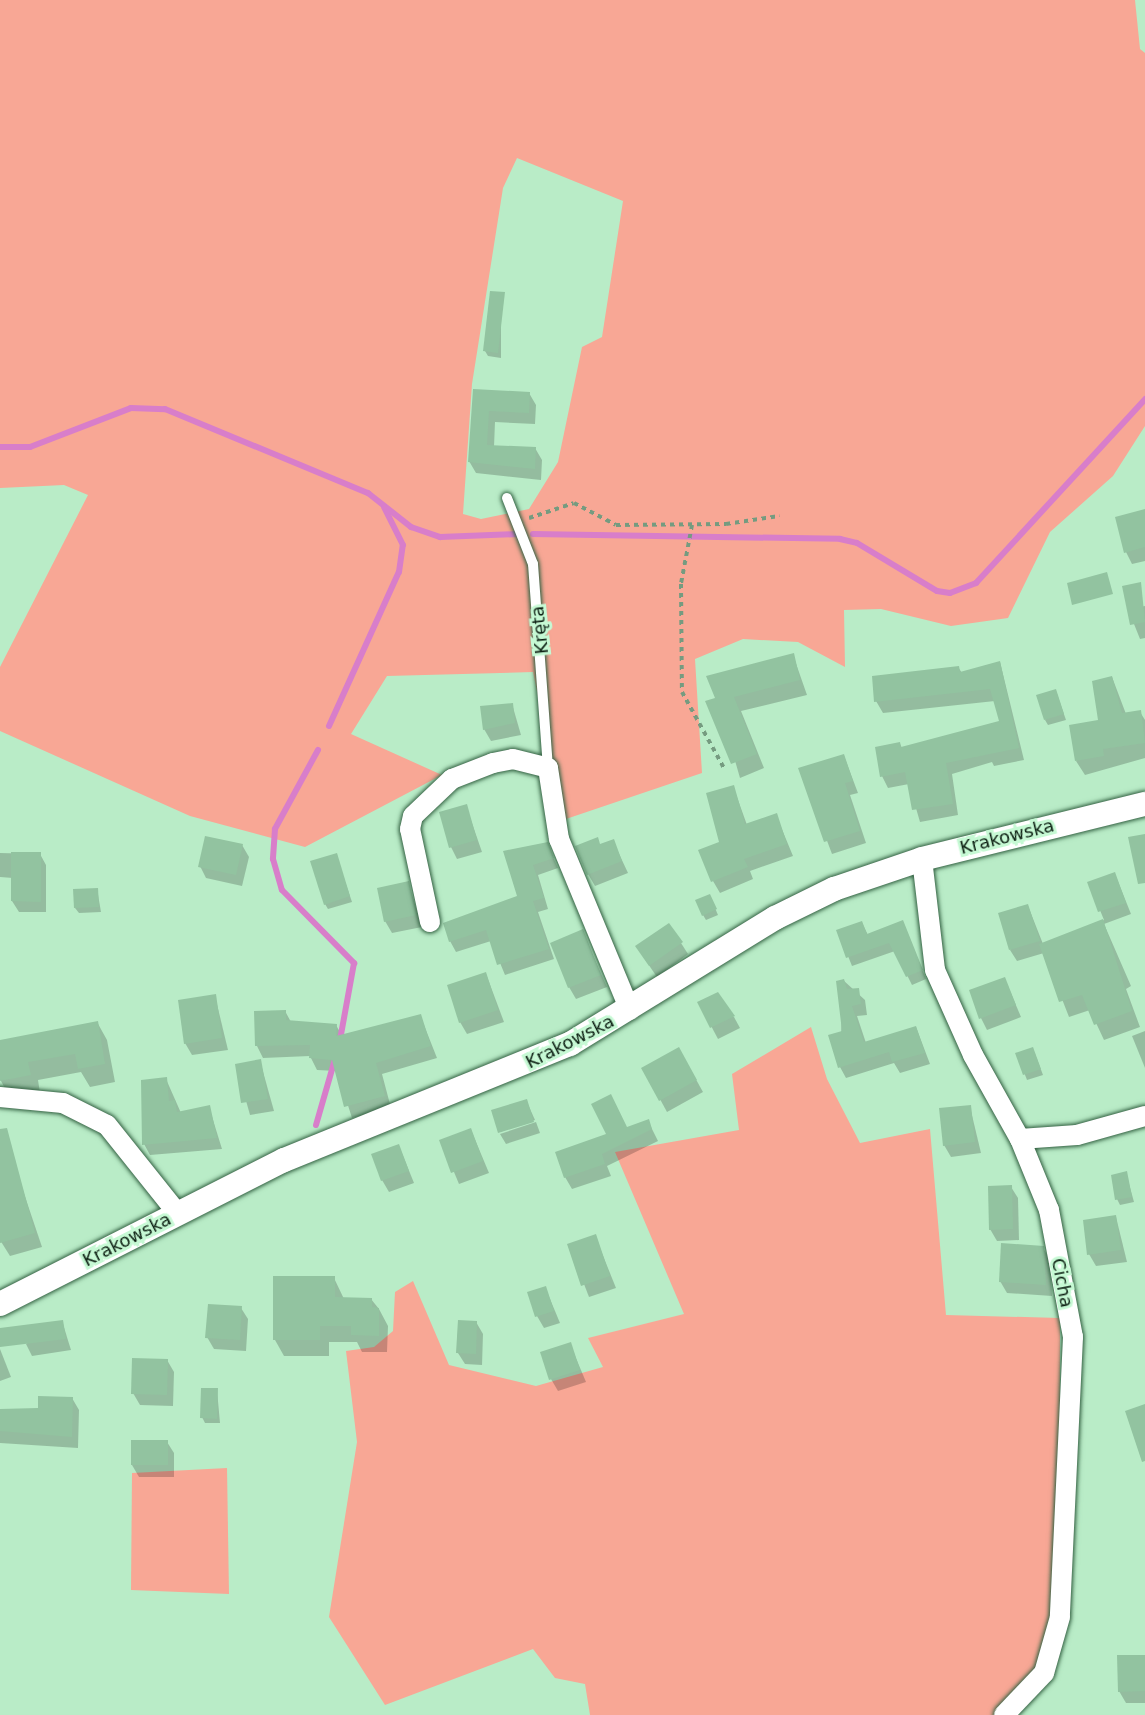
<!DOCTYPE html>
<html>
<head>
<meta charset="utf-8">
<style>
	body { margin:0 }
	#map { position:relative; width:1145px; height:1715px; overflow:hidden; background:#b9ecc7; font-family:"DejaVu Sans",sans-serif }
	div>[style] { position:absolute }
	.green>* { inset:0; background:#f8a795 }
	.shadow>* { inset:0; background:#0003 }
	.stream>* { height:6px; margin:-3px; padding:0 3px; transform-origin:3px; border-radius:3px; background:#d87eca }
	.building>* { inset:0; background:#92c3a0 }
	.path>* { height:4px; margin-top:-2px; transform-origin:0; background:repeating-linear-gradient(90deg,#759b80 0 4.5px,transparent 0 9px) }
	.roads { filter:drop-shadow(0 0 2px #336142) drop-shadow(0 0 2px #336142) }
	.service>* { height:10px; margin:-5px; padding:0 5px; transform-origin:5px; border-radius:5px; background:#fff }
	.minor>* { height:20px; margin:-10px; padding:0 10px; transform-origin:10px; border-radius:10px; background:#fff }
	.tertiary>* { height:24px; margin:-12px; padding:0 12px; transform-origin:12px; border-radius:12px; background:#fff }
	span { translate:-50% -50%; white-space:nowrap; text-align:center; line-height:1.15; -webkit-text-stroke:6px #c6f9d4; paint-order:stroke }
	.street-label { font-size:18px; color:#0c1f12 }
</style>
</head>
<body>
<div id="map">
	<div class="green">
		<i style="clip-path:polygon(evenodd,0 0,1135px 0,1140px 49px,1145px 53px,1145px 426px,1113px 476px,1050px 532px,1008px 618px,951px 626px,881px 609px,844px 610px,845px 667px,798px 642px,743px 639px,695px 659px,702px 773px,563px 820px,533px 672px,387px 676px,351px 734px,442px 775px,305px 847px,190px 816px,0 731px,0 667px,88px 495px,64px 485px,0 488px,0 0,517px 158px,623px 201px,602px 337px,582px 347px,558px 462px,529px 509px,481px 519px,463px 514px,472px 384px,503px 188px,517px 158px)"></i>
		<i style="clip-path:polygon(811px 1027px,827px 1079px,860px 1143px,930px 1129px,946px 1315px,1060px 1318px,1060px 1547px,1050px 1639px,1036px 1673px,995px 1715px,590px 1715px,585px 1684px,555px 1678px,533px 1649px,385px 1705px,329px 1617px,357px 1442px,346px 1351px,374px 1347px,393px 1331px,395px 1292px,413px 1281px,449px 1365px,536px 1386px,603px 1367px,588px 1338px,684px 1314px,615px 1152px,739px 1130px,732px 1074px)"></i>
		<i style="clip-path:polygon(227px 1468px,229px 1594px,131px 1590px,132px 1473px)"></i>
	</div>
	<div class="shadow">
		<i style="clip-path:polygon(501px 321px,501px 358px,488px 356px,485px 351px)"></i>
		<i style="clip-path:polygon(474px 390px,529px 393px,536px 405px,535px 424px,495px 422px,494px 447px,535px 448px,542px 460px,541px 480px,476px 473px,469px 461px)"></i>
		<i style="clip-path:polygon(1145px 510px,1145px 561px,1132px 564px,1126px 552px)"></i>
		<i style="clip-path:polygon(1145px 606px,1145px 638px,1140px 639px,1128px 609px)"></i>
		<i style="clip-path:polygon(793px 655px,807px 695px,741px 711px,764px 768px,740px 778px,717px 698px)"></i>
		<i style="clip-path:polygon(1000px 662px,1024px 760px,994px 766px,992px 762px,952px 774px,958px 815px,920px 822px,909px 784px,888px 788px,882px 776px,900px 744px,902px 748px,1001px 722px,995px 701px,883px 713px,876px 701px,958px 667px,962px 673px)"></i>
		<i style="clip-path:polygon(1112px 677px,1126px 714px,1140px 712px,1145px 720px,1145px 758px,1085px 775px,1076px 761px,1100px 722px)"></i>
		<i style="clip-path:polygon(1056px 691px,1066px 720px,1048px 725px,1045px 720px)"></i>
		<i style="clip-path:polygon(512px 704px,521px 735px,491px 741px,484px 729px)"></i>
		<i style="clip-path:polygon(844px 756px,858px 793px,850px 795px,866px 843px,832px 854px,800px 769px)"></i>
		<i style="clip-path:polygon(733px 786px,747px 825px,776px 815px,793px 856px,750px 871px,753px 879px,720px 893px,713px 881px)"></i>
		<i style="clip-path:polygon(466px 806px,482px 852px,457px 859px,451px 847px)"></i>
		<i style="clip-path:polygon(613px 841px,628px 873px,595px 886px,588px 874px)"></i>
		<i style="clip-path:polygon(547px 844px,558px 868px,538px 875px,548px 909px,538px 912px,554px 959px,505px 975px,491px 941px,456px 952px,450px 941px,519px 897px,505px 852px)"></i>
		<i style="clip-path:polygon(242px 845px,249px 857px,242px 886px,206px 878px,200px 866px)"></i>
		<i style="clip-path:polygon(0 853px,40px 854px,46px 865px,46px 912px,19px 912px,12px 901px,13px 878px,0 877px)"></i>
		<i style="clip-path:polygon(336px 855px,352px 902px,328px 909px,325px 904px)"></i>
		<i style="clip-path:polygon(1115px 874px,1131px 914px,1104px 924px,1131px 986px,1126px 989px,1140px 1027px,1104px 1040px,1090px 1010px,1069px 1017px,1044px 953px,1017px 961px,1010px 950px,1028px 906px,1043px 944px,1104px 920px,1089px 883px)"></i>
		<i style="clip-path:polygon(408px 882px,422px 927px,392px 933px,385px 921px)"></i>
		<i style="clip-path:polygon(97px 889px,101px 912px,79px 913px,75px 908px)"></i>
		<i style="clip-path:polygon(712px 901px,718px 915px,706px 920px,703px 915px)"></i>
		<i style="clip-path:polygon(903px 922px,926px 979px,912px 985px,895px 951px,852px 966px,838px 931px,862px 923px,868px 935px)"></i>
		<i style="clip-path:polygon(582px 931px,607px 987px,576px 999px,569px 987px)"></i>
		<i style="clip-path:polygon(681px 943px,688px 954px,657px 977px,644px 958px)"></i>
		<i style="clip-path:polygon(486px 974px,504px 1022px,467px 1034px,460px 1022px)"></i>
		<i style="clip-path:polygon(1005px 979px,1021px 1017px,987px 1030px,981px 1018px)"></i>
		<i style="clip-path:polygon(843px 980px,865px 1000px,867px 1015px,857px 1016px,866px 1043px,916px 1027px,930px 1064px,900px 1073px,894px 1063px,846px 1078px,840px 1067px)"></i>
		<i style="clip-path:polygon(215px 996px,228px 1050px,192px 1055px,185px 1043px)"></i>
		<i style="clip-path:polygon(699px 1003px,734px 1017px,740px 1028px,718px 1039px)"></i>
		<i style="clip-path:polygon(285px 1011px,291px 1022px,336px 1025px,342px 1036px,420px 1015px,437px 1058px,382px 1074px,391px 1108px,352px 1118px,337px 1071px,317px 1070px,310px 1056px,263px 1058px,257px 1046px)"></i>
		<i style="clip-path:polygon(97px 1022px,107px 1040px,115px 1082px,90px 1087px,81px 1072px,38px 1080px,40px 1093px,11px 1099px,1px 1081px,0 1041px)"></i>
		<i style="clip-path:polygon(1145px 1031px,1145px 1068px,1132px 1036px)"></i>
		<i style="clip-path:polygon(679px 1049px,703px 1092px,667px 1112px,643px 1068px)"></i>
		<i style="clip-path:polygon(1017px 1054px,1035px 1054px,1043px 1075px,1027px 1080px)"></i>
		<i style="clip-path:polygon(260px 1061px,274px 1111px,250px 1115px,236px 1065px)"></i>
		<i style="clip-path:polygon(166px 1079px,181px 1113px,209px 1107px,222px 1149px,150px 1155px,144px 1144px)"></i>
		<i style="clip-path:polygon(526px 1100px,535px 1120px,500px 1132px,493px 1111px)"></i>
		<i style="clip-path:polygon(970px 1107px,981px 1153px,951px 1157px,944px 1145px)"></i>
		<i style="clip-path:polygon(648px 1121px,658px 1141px,607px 1166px,611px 1176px,572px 1189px,565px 1177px,627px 1128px)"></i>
		<i style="clip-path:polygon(536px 1122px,540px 1133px,506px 1144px,500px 1134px)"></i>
		<i style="clip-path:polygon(471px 1130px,489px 1173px,459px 1184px,441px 1141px)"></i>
		<i style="clip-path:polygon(399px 1146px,414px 1183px,389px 1192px,382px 1180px)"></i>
		<i style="clip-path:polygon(12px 1158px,42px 1247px,10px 1256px,0 1240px,0 1161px)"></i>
		<i style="clip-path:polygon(1126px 1173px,1134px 1202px,1120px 1205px,1117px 1199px)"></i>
		<i style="clip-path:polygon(1011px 1187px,1018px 1198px,1019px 1240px,997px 1241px,990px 1229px)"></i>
		<i style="clip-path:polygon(1116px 1217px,1127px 1262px,1096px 1266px,1089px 1254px)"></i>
		<i style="clip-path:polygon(595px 1236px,616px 1288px,589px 1297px,569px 1245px)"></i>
		<i style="clip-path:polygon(1043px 1248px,1050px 1260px,1052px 1296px,1007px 1293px,1000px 1281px)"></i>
		<i style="clip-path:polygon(334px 1278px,344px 1299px,371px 1299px,379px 1309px,388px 1326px,387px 1352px,362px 1352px,357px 1342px,329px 1342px,329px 1356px,284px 1356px,275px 1340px)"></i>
		<i style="clip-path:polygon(545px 1287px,560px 1323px,544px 1328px,537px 1316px)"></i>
		<i style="clip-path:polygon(241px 1308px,248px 1319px,246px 1351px,214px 1349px,207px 1337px)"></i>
		<i style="clip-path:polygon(62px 1321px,71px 1350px,32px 1356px,26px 1344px)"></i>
		<i style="clip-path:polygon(476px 1322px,483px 1334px,482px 1365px,465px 1364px,458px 1353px)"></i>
		<i style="clip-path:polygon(570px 1344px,586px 1382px,558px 1391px,551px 1379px)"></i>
		<i style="clip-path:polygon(0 1349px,11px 1377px,0 1381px)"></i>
		<i style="clip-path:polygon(167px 1360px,174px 1372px,173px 1406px,140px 1405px,133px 1393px)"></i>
		<i style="clip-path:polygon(217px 1390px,220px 1423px,205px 1423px,202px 1417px)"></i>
		<i style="clip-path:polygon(72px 1398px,79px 1410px,78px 1448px,0 1443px,0 1410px,40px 1410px)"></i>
		<i style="clip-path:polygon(132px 1442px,167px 1442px,174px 1453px,174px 1477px,139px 1477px,132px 1465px)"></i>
		<i style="clip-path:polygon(1145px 1656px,1145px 1703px,1126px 1703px,1119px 1691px)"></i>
	</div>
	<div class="stream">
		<i style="left:0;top:447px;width:30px"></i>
		<i style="left:30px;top:447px;width:108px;rotate:-21.1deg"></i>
		<i style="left:131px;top:408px;width:34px;rotate:2deg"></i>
		<i style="left:165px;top:409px;width:220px;rotate:22.5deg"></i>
		<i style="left:368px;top:493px;width:55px;rotate:38.3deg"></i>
		<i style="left:411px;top:527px;width:31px;rotate:19deg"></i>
		<i style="left:440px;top:537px;width:78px;rotate:-2.2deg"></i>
		<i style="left:533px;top:534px;width:307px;rotate:0.9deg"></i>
		<i style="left:840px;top:539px;width:17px;rotate:13deg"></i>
		<i style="left:857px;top:543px;width:93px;rotate:31deg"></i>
		<i style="left:937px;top:591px;width:13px;rotate:9deg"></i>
		<i style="left:950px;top:593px;width:28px;rotate:-21deg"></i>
		<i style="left:976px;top:583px;width:250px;rotate:-47.4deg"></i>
		<i style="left:329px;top:726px;width:169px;rotate:-65.6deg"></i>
		<i style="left:399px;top:572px;width:27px;rotate:-82deg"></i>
		<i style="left:403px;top:545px;width:42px;rotate:-116.6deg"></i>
		<i style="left:318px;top:750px;width:90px;rotate:118.6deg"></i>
		<i style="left:275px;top:829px;width:30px;rotate:94deg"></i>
		<i style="left:273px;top:859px;width:32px;rotate:74deg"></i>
		<i style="left:282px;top:890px;width:103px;rotate:45.4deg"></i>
		<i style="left:354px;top:963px;width:78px;rotate:100.3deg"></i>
		<i style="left:316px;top:1125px;width:69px;rotate:-73.9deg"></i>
	</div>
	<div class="building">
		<i style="clip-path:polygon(490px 291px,505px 292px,498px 353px,483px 351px)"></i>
		<i style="clip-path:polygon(473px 389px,530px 392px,529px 413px,489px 411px,487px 445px,536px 447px,535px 469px,468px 462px)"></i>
		<i style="clip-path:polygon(1145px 509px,1145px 547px,1124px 553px,1115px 517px)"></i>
		<i style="clip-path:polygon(1107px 572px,1113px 594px,1072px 605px,1067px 583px)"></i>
		<i style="clip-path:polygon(1141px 582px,1145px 622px,1130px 625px,1122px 586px)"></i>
		<i style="clip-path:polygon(794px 653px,800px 680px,734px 697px,757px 754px,731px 764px,705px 701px,715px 698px,706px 676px)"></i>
		<i style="clip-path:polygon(1000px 661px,1019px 748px,946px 763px,953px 804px,912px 810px,905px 772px,880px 777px,875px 747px,900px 742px,901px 747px,999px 721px,990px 689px,874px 702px,872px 676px,959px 666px,960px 672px)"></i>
		<i style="clip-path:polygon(1112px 676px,1122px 713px,1141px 710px,1145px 743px,1103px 749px,1104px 756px,1075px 761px,1069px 725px,1098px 720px,1092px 681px)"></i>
		<i style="clip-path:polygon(1056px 689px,1064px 714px,1044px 720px,1036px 695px)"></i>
		<i style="clip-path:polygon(513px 703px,515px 723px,483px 730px,480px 706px)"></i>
		<i style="clip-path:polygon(844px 754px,853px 781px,845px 783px,860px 831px,824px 842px,798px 768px)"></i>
		<i style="clip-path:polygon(734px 785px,745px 824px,777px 813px,787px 844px,744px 859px,748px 867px,711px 882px,698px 850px,719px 842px,706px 793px)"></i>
		<i style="clip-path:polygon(467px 804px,477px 840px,449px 848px,439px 812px)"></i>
		<i style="clip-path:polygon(1145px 834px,1145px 883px,1138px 884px,1128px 837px)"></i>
		<i style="clip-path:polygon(205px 836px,243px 844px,236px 875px,198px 867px)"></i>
		<i style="clip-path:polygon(598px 837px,600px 844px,614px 839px,622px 861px,587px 875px,575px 846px)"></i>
		<i style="clip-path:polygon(548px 842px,554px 858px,533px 865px,544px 898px,533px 901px,549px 949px,497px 965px,486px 930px,449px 942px,443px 923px,517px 896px,503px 851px)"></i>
		<i style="clip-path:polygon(11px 852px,41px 852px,41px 902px,11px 901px)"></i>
		<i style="clip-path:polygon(337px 853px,350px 896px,324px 905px,310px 861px)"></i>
		<i style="clip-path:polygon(1115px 872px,1126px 903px,1098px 912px,1087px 882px)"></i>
		<i style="clip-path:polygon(409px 881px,416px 915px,384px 922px,377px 888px)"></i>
		<i style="clip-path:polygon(98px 888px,99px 907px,74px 908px,73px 889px)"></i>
		<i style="clip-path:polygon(710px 894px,717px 909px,702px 916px,695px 900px)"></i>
		<i style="clip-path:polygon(1028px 904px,1040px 941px,1009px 950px,998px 913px)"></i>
		<i style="clip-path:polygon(1103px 919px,1132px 1011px,1094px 1025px,1082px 995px,1059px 1002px,1039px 944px)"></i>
		<i style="clip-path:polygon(903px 920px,923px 970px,906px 977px,889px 943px,846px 958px,836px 930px,862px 921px,867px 934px)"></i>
		<i style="clip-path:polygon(669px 923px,683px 942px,649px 966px,635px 946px)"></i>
		<i style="clip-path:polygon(583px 929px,601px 975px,568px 988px,550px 943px)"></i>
		<i style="clip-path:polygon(486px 972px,498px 1010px,459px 1023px,447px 985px)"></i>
		<i style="clip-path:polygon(1005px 977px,1016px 1005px,979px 1019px,969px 990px)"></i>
		<i style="clip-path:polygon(844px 979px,847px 989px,859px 988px,861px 1004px,852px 1006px,864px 1042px,916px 1026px,925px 1053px,892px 1062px,889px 1052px,838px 1068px,828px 1035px,842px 1031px,836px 981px)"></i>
		<i style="clip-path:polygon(718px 992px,735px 1016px,710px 1028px,697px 1002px)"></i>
		<i style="clip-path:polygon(216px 994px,222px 1038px,184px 1044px,178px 1000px)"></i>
		<i style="clip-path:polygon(286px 1010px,286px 1020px,337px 1024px,336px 1036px,421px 1014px,431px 1046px,376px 1063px,385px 1096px,344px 1107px,332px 1060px,309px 1058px,310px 1045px,255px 1046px,254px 1011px)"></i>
		<i style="clip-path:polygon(98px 1021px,105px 1064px,78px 1069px,75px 1054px,28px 1062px,31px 1075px,0 1081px,0 1040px)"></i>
		<i style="clip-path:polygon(679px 1047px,697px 1080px,659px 1101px,641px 1068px)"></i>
		<i style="clip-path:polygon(1033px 1047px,1041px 1069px,1023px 1075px,1015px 1053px)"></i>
		<i style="clip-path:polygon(261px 1059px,268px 1099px,241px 1103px,235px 1064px)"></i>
		<i style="clip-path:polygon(167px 1077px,169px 1101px,175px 1100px,177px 1112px,210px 1105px,217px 1138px,142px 1145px,141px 1080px)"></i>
		<i style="clip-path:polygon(611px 1094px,627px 1127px,649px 1119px,652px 1129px,602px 1154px,605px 1164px,564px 1178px,555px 1152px,606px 1134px,591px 1104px)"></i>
		<i style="clip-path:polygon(527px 1099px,534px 1122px,498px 1133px,491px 1110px)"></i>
		<i style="clip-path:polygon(971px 1105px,975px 1142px,943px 1146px,939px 1108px)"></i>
		<i style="clip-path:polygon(7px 1128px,35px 1233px,0 1243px,0 1129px)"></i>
		<i style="clip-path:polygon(471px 1128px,483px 1161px,451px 1173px,439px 1140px)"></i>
		<i style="clip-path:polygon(399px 1144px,409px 1171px,381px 1181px,371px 1154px)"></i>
		<i style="clip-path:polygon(1127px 1171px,1132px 1197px,1115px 1200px,1111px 1175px)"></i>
		<i style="clip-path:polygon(1012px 1185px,1013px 1229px,989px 1230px,988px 1186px)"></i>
		<i style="clip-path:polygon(1116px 1215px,1121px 1250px,1087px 1255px,1083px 1220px)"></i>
		<i style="clip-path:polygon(596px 1234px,610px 1276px,581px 1286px,567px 1244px)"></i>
		<i style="clip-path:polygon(1001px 1243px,1044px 1246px,1046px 1285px,999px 1282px)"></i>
		<i style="clip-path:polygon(273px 1276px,335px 1276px,335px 1297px,372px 1298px,372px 1307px,379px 1308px,379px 1336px,351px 1335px,351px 1326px,320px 1326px,320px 1340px,273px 1340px)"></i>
		<i style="clip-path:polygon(546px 1286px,554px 1311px,535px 1317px,527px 1292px)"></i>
		<i style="clip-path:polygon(208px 1304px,242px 1306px,240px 1340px,205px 1338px)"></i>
		<i style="clip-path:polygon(63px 1320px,66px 1339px,0 1347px,0 1328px)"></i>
		<i style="clip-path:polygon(458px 1320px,477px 1321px,476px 1354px,456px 1353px)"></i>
		<i style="clip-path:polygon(571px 1342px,580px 1370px,549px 1380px,540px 1352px)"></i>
		<i style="clip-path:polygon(132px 1358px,168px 1359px,167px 1395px,131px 1394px)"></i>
		<i style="clip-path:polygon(201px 1388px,218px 1388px,217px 1419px,200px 1418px)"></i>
		<i style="clip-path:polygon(38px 1396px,73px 1397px,72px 1437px,0 1431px,0 1409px,38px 1408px)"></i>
		<i style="clip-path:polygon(1145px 1404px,1145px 1461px,1142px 1462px,1125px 1411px)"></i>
		<i style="clip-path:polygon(131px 1440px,168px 1440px,168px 1465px,131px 1465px)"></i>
		<i style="clip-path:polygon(1117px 1655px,1145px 1655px,1145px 1691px,1118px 1692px)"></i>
	</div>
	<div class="path">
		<i style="left:529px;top:518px;width:47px;rotate:-18.4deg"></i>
		<i style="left:574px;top:503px;width:47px;rotate:27.6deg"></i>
		<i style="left:616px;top:525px;width:110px;rotate:-0.5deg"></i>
		<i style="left:726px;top:524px;width:54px;rotate:-8.6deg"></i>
		<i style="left:692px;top:525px;width:60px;rotate:100.6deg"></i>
		<i style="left:681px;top:584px;width:108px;rotate:89.5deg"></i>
		<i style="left:682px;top:692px;width:89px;rotate:61.1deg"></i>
	</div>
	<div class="roads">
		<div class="service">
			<i style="left:507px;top:498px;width:71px;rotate:68.5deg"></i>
			<i style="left:533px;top:564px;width:205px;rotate:85.8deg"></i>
		</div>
		<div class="minor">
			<i style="left:922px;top:859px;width:112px;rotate:83.3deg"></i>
			<i style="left:935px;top:970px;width:93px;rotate:65.9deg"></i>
			<i style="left:973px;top:1055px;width:96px;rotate:60.8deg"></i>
			<i style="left:1020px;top:1139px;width:77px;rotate:67.8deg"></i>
			<i style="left:1049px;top:1210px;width:129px;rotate:79.3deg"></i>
			<i style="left:1073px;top:1337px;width:280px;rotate:92.7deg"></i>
			<i style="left:1060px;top:1617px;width:58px;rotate:105.9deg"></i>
			<i style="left:1044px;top:1673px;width:58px;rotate:133.6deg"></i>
			<i style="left:430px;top:922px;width:95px;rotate:-102.1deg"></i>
			<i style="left:410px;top:829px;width:13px;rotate:-77deg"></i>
			<i style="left:413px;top:816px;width:54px;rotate:-43.5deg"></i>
			<i style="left:452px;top:779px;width:44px;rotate:-21.3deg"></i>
			<i style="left:493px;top:763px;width:20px;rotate:-11deg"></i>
			<i style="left:513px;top:759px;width:36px;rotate:14deg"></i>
			<i style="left:548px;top:768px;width:72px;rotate:81.2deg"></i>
			<i style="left:559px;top:839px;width:185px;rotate:67.5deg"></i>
			<i style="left:0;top:1097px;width:63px;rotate:5.4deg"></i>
			<i style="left:63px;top:1103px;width:49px;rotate:26.6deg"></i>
			<i style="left:107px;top:1125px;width:114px;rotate:51.4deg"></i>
			<i style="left:1020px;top:1139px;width:57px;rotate:-4deg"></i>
			<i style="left:1077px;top:1135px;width:71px;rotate:-15.6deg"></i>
		</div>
		<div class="tertiary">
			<i style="left:0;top:1304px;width:318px;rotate:-26.9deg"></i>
			<i style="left:284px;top:1160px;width:309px;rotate:-22.1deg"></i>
			<i style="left:570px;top:1044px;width:241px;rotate:-31.6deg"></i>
			<i style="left:775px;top:918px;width:66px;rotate:-26.2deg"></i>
			<i style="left:834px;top:889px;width:93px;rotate:-18.8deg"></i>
			<i style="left:922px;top:859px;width:230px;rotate:-13.9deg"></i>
		</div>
	</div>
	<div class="street-label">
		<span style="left:540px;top:630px;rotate:-96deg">Kręta</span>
		<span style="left:1007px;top:837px;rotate:-14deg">Krakowska</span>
		<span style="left:570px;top:1042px;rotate:-27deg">Krakowska</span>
		<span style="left:127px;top:1240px;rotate:-27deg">Krakowska</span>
		<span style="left:1062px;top:1283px;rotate:79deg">Cicha</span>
	</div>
</div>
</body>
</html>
